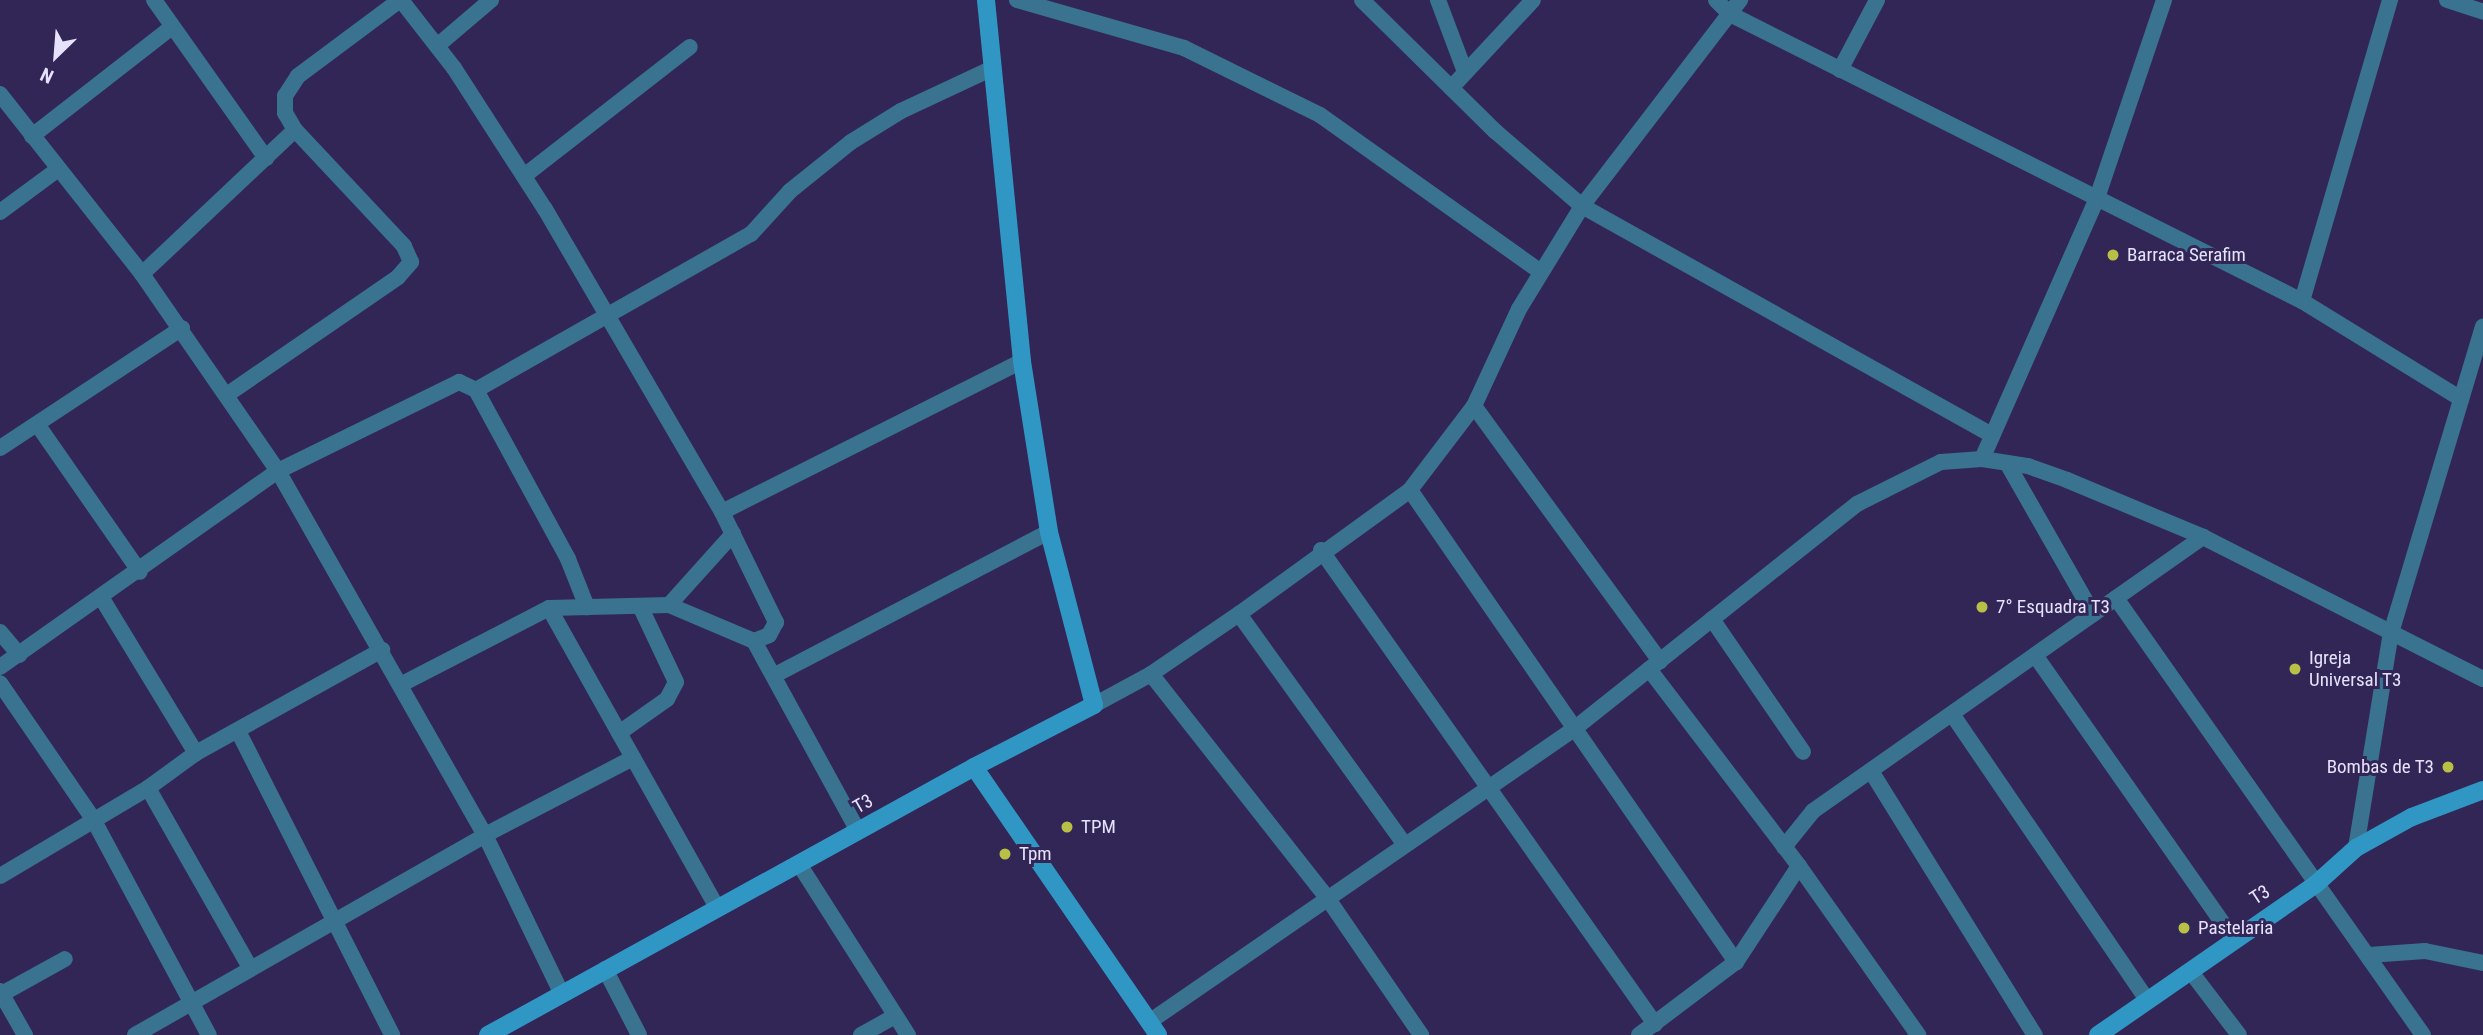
<!DOCTYPE html>
<html>
<head>
<meta charset="utf-8">
<style>
	body { margin:0 }
	#map { position:relative; width:2483px; height:1035px; overflow:hidden; background:#322657; font-family:"Roboto Condensed",sans-serif }
	div>[style] { position:absolute }
	.street>* { height:16px; margin:-8px; padding:0 8px; transform-origin:8px; border-radius:8px; background:#397390 }
	.secondary>* { height:18px; margin:-9px; padding:0 9px; transform-origin:9px; border-radius:9px; background:#3097c5 }
	.dots>* { width:19px; height:19px; translate:-50% -50%; box-sizing:border-box; border:4px solid #322657; border-radius:50% }
	span { translate:-50% -50%; white-space:nowrap; text-align:center; line-height:1.15; -webkit-text-stroke:6px #322657; paint-order:stroke }
	.poi-label { font-size:19px; color:#e6e2fb }
	.left { translate:0 -50%; text-align:left }
	.right { translate:-100% -50%; text-align:right }
	.street-label { font-size:19px; color:#e6e2fb }
	.north { position:absolute; left:21px; top:21px; width:70px; height:70px; -webkit-text-stroke:5px #322657; paint-order:stroke; rotate:205deg; font-size:19px; font-weight:700; line-height:28px; text-align:center; color:#e6e2fb }
	.north::after { content:''; display:block; margin:auto; width:24px; height:32px; background:#e6e2fb; clip-path:polygon(50% 0,100% 100%,50% 72%,0 100%) }
</style>
</head>
<body>
<div id="map">
	<div class="street">
		<i style="left:154px;top:0;width:194px;rotate:54.7deg"></i>
		<i style="left:401px;top:0;width:86px;rotate:52.1deg"></i>
		<i style="left:454px;top:68px;width:168px;rotate:57.2deg"></i>
		<i style="left:545px;top:209px;width:351px;rotate:59.7deg"></i>
		<i style="left:722px;top:512px;width:123px;rotate:63.9deg"></i>
		<i style="left:776px;top:622px;width:15px;rotate:118deg"></i>
		<i style="left:769px;top:635px;width:16px;rotate:158deg"></i>
		<i style="left:754px;top:641px;width:217px;rotate:61.3deg"></i>
		<i style="left:1017px;top:0;width:174px;rotate:16deg"></i>
		<i style="left:1184px;top:48px;width:152px;rotate:26.2deg"></i>
		<i style="left:1320px;top:115px;width:271px;rotate:35.4deg"></i>
		<i style="left:1362px;top:0;width:187px;rotate:44.6deg"></i>
		<i style="left:1495px;top:131px;width:115px;rotate:40.8deg"></i>
		<i style="left:1582px;top:206px;width:470px;rotate:29.2deg"></i>
		<i style="left:1438px;top:0;width:77px;rotate:69.4deg"></i>
		<i style="left:1716px;top:0;width:20px;rotate:45deg"></i>
		<i style="left:1730px;top:14px;width:640px;rotate:26.65deg"></i>
		<i style="left:2302px;top:301px;width:187px;rotate:31.6deg"></i>
		<i style="left:2447px;top:0;width:38px;rotate:18deg"></i>
		<i style="left:437px;top:46px;width:71px;rotate:-40.4deg"></i>
		<i style="left:1840px;top:70px;width:79px;rotate:-62.1deg"></i>
		<i style="left:1451px;top:88px;width:120px;rotate:-47deg"></i>
		<i style="left:0;top:94px;width:229px;rotate:51.7deg"></i>
		<i style="left:142px;top:274px;width:239px;rotate:55.4deg"></i>
		<i style="left:278px;top:471px;width:419px;rotate:60.4deg"></i>
		<i style="left:485px;top:835px;width:174px;rotate:64.2deg"></i>
		<i style="left:32px;top:136px;width:177px;rotate:-37.9deg"></i>
		<i style="left:524px;top:176px;width:210px;rotate:-37.9deg"></i>
		<i style="left:0;top:212px;width:71px;rotate:-36.4deg"></i>
		<i style="left:142px;top:274px;width:210px;rotate:-43.3deg"></i>
		<i style="left:2302px;top:301px;width:314px;rotate:-73.7deg"></i>
		<i style="left:476px;top:390px;width:316px;rotate:-29.6deg"></i>
		<i style="left:751px;top:234px;width:58px;rotate:-47.8deg"></i>
		<i style="left:790px;top:191px;width:78px;rotate:-38.8deg"></i>
		<i style="left:851px;top:142px;width:59px;rotate:-31.8deg"></i>
		<i style="left:901px;top:111px;width:102px;rotate:-25.1deg"></i>
		<i style="left:228px;top:394px;width:206px;rotate:-34.5deg"></i>
		<i style="left:398px;top:277px;width:20px;rotate:-49deg"></i>
		<i style="left:411px;top:262px;width:17px;rotate:-114deg"></i>
		<i style="left:404px;top:246px;width:159px;rotate:-133.2deg"></i>
		<i style="left:295px;top:130px;width:20px;rotate:-120deg"></i>
		<i style="left:285px;top:113px;width:17px;rotate:-90deg"></i>
		<i style="left:285px;top:96px;width:24px;rotate:-57deg"></i>
		<i style="left:298px;top:76px;width:127px;rotate:-36.7deg"></i>
		<i style="left:1474px;top:406px;width:316px;rotate:53.9deg"></i>
		<i style="left:37px;top:424px;width:180px;rotate:55.2deg"></i>
		<i style="left:0;top:448px;width:218px;rotate:-33.4deg"></i>
		<i style="left:1982px;top:459px;width:282px;rotate:-66.2deg"></i>
		<i style="left:2096px;top:201px;width:212px;rotate:-71.3deg"></i>
		<i style="left:2007px;top:463px;width:174px;rotate:60.3deg"></i>
		<i style="left:1410px;top:490px;width:574px;rotate:55.37deg"></i>
		<i style="left:722px;top:512px;width:336px;rotate:-26.7deg"></i>
		<i style="left:1321px;top:550px;width:580px;rotate:54.83deg"></i>
		<i style="left:101px;top:597px;width:183px;rotate:58.7deg"></i>
		<i style="left:2116px;top:598px;width:534px;rotate:54.91deg"></i>
		<i style="left:669px;top:605px;width:96px;rotate:-48deg"></i>
		<i style="left:549px;top:608px;width:345px;rotate:60.7deg"></i>
		<i style="left:1239px;top:614px;width:284px;rotate:54.3deg"></i>
		<i style="left:1712px;top:619px;width:161px;rotate:55.6deg"></i>
		<i style="left:0;top:632px;width:30px;rotate:50deg"></i>
		<i style="left:2035px;top:655px;width:345px;rotate:55deg"></i>
		<i style="left:0;top:667px;width:340px;rotate:-35.2deg"></i>
		<i style="left:278px;top:471px;width:202px;rotate:-26.2deg"></i>
		<i style="left:459px;top:382px;width:19px;rotate:25deg"></i>
		<i style="left:476px;top:390px;width:192px;rotate:61.4deg"></i>
		<i style="left:568px;top:559px;width:52px;rotate:68.4deg"></i>
		<i style="left:1649px;top:669px;width:248px;rotate:52.7deg"></i>
		<i style="left:1799px;top:866px;width:207px;rotate:54.8deg"></i>
		<i style="left:1151px;top:674px;width:286px;rotate:51.8deg"></i>
		<i style="left:1328px;top:899px;width:165px;rotate:55.6deg"></i>
		<i style="left:775px;top:675px;width:309px;rotate:-27.6deg"></i>
		<i style="left:0;top:683px;width:165px;rotate:55.6deg"></i>
		<i style="left:93px;top:819px;width:245px;rotate:61.8deg"></i>
		<i style="left:400px;top:685px;width:168px;rotate:-27.3deg"></i>
		<i style="left:549px;top:608px;width:120px;rotate:-1.4deg"></i>
		<i style="left:669px;top:605px;width:92px;rotate:23deg"></i>
		<i style="left:1094px;top:705px;width:65px;rotate:-28.5deg"></i>
		<i style="left:1151px;top:674px;width:107px;rotate:-34.3deg"></i>
		<i style="left:1239px;top:614px;width:211px;rotate:-35.9deg"></i>
		<i style="left:1410px;top:490px;width:106px;rotate:-52.7deg"></i>
		<i style="left:1474px;top:406px;width:107px;rotate:-65.1deg"></i>
		<i style="left:1519px;top:309px;width:121px;rotate:-58.5deg"></i>
		<i style="left:1582px;top:206px;width:260px;rotate:-52.5deg"></i>
		<i style="left:1952px;top:714px;width:346px;rotate:55.7deg"></i>
		<i style="left:238px;top:731px;width:341px;rotate:63.1deg"></i>
		<i style="left:619px;top:733px;width:59px;rotate:-35.3deg"></i>
		<i style="left:667px;top:699px;width:19px;rotate:-62deg"></i>
		<i style="left:676px;top:682px;width:84px;rotate:-115.3deg"></i>
		<i style="left:1871px;top:771px;width:311px;rotate:58.2deg"></i>
		<i style="left:148px;top:788px;width:208px;rotate:60.4deg"></i>
		<i style="left:1784px;top:847px;width:46px;rotate:-51.1deg"></i>
		<i style="left:1813px;top:811px;width:477px;rotate:-35.1deg"></i>
		<i style="left:2356px;top:848px;width:218px;rotate:-80.8deg"></i>
		<i style="left:2391px;top:633px;width:320px;rotate:-73.3deg"></i>
		<i style="left:799px;top:864px;width:203px;rotate:57.5deg"></i>
		<i style="left:0;top:876px;width:172px;rotate:-30.7deg"></i>
		<i style="left:148px;top:788px;width:59px;rotate:-36.1deg"></i>
		<i style="left:196px;top:753px;width:213px;rotate:-29deg"></i>
		<i style="left:2369px;top:955px;width:56px;rotate:-4.1deg"></i>
		<i style="left:2425px;top:951px;width:59px;rotate:11.7deg"></i>
		<i style="left:605px;top:969px;width:74px;rotate:62.7deg"></i>
		<i style="left:2191px;top:972px;width:79px;rotate:52.7deg"></i>
		<i style="left:0;top:991px;width:51px;rotate:60.4deg"></i>
		<i style="left:0;top:995px;width:74px;rotate:-29deg"></i>
		<i style="left:1149px;top:1022px;width:516px;rotate:-34.58deg"></i>
		<i style="left:1574px;top:729px;width:362px;rotate:-38.5deg"></i>
		<i style="left:1857px;top:504px;width:94px;rotate:-26.6deg"></i>
		<i style="left:1941px;top:462px;width:41px;rotate:-4.2deg"></i>
		<i style="left:1982px;top:459px;width:47px;rotate:8.7deg"></i>
		<i style="left:2028px;top:466px;width:41px;rotate:19.7deg"></i>
		<i style="left:2067px;top:480px;width:147px;rotate:22.7deg"></i>
		<i style="left:2203px;top:537px;width:314px;rotate:26.9deg"></i>
		<i style="left:135px;top:1035px;width:403px;rotate:-29.7deg"></i>
		<i style="left:485px;top:835px;width:167px;rotate:-27.5deg"></i>
		<i style="left:861px;top:1035px;width:39px;rotate:-29deg"></i>
		<i style="left:1639px;top:1035px;width:121px;rotate:-37deg"></i>
		<i style="left:1736px;top:962px;width:115px;rotate:-56.7deg"></i>
	</div>
	<div class="secondary">
		<i style="left:974px;top:767px;width:135px;rotate:-27.3deg"></i>
		<i style="left:1094px;top:705px;width:179px;rotate:-104.6deg"></i>
		<i style="left:1049px;top:532px;width:173px;rotate:-99deg"></i>
		<i style="left:1022px;top:361px;width:363px;rotate:-95.7deg"></i>
		<i style="left:488px;top:1035px;width:555px;rotate:-28.87deg"></i>
		<i style="left:974px;top:767px;width:325px;rotate:55.5deg"></i>
		<i style="left:2098px;top:1035px;width:265px;rotate:-34.7deg"></i>
		<i style="left:2316px;top:884px;width:54px;rotate:-42deg"></i>
		<i style="left:2356px;top:848px;width:64px;rotate:-29deg"></i>
		<i style="left:2412px;top:817px;width:76px;rotate:-20.8deg"></i>
	</div>
	<div class="dots">
		<i style="left:2113px;top:255px;background:#b9c046"></i>
		<i style="left:1982px;top:607px;background:#b9c046"></i>
		<i style="left:2295px;top:669px;background:#b9c046"></i>
		<i style="left:2448px;top:767px;background:#b9c046"></i>
		<i style="left:1067px;top:827px;background:#b9c046"></i>
		<i style="left:1005px;top:854px;background:#b9c046"></i>
		<i style="left:2184px;top:928px;background:#b9c046"></i>
	</div>
	<div class="poi-label">
		<span class="left" style="left:2127px;top:255px">Barraca Serafim</span>
		<span class="left" style="left:1996px;top:607px">7° Esquadra T3</span>
		<span class="left" style="left:2309px;top:669px">Igreja<br>Universal T3</span>
		<span class="right" style="left:2434px;top:767px">Bombas de T3</span>
		<span class="left" style="left:1081px;top:827px">TPM</span>
		<span class="left" style="left:1019px;top:854px">Tpm</span>
		<span class="left" style="left:2198px;top:928px">Pastelaria</span>
	</div>
	<div class="street-label">
		<span style="left:863px;top:804px;rotate:-30deg">T3</span>
		<span style="left:2260px;top:895px;rotate:-33deg">T3</span>
	</div>
	<div class="north">N</div>
</div>
</body>
</html>
